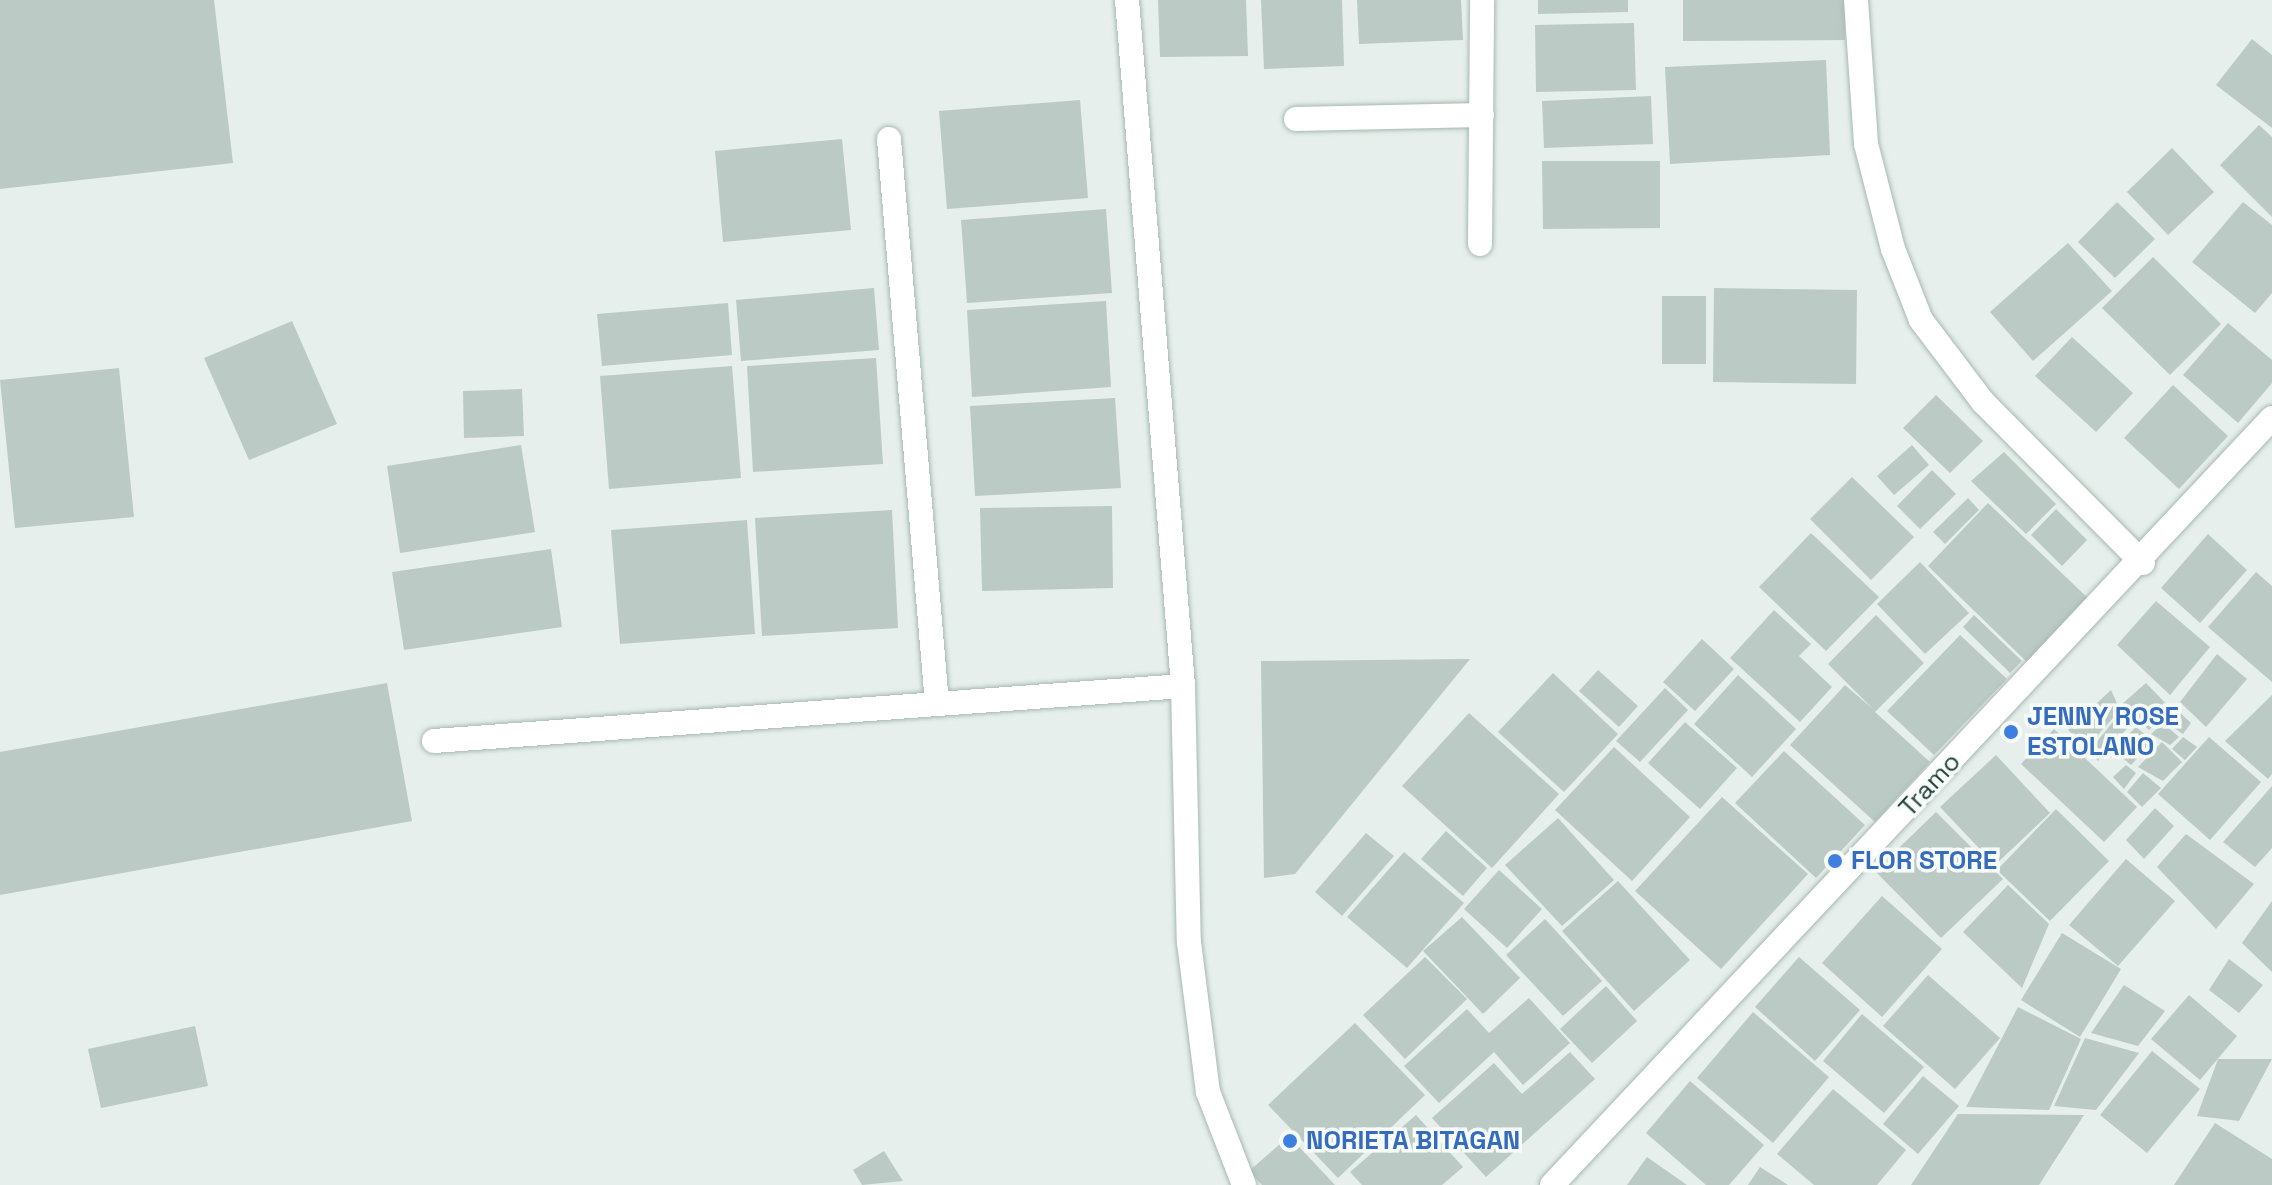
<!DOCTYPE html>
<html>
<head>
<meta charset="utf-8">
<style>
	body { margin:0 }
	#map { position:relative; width:2272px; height:1185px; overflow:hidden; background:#e6efeb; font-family:"Space Grotesk",sans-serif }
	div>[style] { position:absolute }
	.building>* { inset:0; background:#bbcac4 }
	.roads { filter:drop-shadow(0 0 2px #a8b8b2) drop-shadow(0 0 2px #a8b8b2) }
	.minor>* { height:24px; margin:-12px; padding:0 12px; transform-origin:12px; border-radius:12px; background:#fff }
	.dots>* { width:22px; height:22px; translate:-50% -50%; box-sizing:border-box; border:4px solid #f7fbf9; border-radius:50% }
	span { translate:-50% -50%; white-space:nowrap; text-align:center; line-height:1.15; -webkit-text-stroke:7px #f7fbf9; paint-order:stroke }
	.shop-label { font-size:26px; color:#366cbe; font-weight:700 }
	.left { translate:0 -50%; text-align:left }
	.street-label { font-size:26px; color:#24423a }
</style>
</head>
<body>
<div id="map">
	<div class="building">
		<i style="clip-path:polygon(0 0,214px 0,233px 163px,0 189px)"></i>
		<i style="clip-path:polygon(1158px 0,1246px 0,1248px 56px,1160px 57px)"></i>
		<i style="clip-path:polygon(1261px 0,1342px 0,1344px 66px,1264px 69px)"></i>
		<i style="clip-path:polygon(1357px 0,1461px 0,1463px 40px,1359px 44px)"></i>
		<i style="clip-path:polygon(1538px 0,1628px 0,1628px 12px,1538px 14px)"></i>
		<i style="clip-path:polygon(1683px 0,1845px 0,1845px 40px,1683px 41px)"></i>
		<i style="clip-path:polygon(1634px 23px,1636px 90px,1536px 92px,1535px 25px)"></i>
		<i style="clip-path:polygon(2252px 39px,2272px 55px,2272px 128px,2216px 85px)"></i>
		<i style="clip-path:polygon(1826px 60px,1830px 155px,1670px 164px,1665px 67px)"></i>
		<i style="clip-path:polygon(1651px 96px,1653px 144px,1544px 148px,1542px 101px)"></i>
		<i style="clip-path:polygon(1080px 100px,1088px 198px,947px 209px,939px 111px)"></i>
		<i style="clip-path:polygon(2259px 125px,2272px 137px,2272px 217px,2220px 165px)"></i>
		<i style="clip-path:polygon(842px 139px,851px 230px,723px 242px,715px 151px)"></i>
		<i style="clip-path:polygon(2172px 148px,2214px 192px,2168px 235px,2127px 192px)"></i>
		<i style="clip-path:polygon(1542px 161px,1660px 161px,1660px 228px,1543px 229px)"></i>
		<i style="clip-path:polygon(2117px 202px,2155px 239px,2115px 278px,2078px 242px)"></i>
		<i style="clip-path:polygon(2243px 202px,2272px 225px,2272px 293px,2255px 313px,2192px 262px)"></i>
		<i style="clip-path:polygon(1106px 209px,1112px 293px,967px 303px,961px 220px)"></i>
		<i style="clip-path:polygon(2068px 243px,2112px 291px,2033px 361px,1990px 312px)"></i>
		<i style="clip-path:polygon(2153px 257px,2221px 324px,2170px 375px,2102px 308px)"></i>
		<i style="clip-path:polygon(874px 288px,879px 350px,741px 361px,736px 300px)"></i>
		<i style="clip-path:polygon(1714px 288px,1857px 290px,1856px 384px,1713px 382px)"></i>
		<i style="clip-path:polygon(1662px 296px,1706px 296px,1706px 364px,1662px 364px)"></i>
		<i style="clip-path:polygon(1106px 301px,1111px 387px,972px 397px,967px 310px)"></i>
		<i style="clip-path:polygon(728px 303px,732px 355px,602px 366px,597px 314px)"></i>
		<i style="clip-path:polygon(292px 321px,337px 424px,249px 460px,204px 358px)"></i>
		<i style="clip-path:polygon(2228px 323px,2272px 360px,2272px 383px,2238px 423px,2183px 375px)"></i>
		<i style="clip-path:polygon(2072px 337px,2133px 393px,2096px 432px,2035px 376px)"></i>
		<i style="clip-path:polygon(876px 358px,883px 464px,753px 472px,747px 366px)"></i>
		<i style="clip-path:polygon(732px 366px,741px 478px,609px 489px,600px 376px)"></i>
		<i style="clip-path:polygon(119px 368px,134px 517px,15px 528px,0 380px)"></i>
		<i style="clip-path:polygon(2173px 385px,2228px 436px,2179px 489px,2124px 438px)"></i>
		<i style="clip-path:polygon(522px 389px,524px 436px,464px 438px,463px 391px)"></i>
		<i style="clip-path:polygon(1936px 395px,1983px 441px,1950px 473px,1903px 428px)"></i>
		<i style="clip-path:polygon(1115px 398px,1121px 488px,975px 496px,970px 406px)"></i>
		<i style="clip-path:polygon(521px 445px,535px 532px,400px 553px,387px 466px)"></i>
		<i style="clip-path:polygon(1912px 445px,1929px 465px,1894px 495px,1877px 476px)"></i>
		<i style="clip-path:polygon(2004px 452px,2056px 504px,2026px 534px,1971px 481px)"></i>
		<i style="clip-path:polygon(1932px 470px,1956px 494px,1920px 529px,1897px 506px)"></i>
		<i style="clip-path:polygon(1852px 477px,1914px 537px,1871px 580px,1810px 519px)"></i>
		<i style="clip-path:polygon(1968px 498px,1979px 510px,1945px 544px,1933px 532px)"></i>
		<i style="clip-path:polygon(1988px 503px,2091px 601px,2029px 664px,1928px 566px)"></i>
		<i style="clip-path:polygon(1112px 506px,1113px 588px,982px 591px,980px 508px)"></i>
		<i style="clip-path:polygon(2056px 509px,2087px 540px,2062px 566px,2031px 535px)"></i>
		<i style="clip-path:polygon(892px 510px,898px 628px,762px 636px,755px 518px)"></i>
		<i style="clip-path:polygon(747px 520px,755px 634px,620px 644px,611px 530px)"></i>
		<i style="clip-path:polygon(1811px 533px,1879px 597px,1826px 651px,1759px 587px)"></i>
		<i style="clip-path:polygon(2208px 534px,2247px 570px,2200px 623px,2161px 588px)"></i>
		<i style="clip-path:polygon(551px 549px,562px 627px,404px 650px,392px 572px)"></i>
		<i style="clip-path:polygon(1920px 562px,1969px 613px,1925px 654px,1877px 604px)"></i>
		<i style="clip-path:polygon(2256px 572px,2272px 586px,2272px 682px,2208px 627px)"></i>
		<i style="clip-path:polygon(2156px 601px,2210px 647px,2170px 695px,2117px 645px)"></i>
		<i style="clip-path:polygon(1774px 610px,1811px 644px,1799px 656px,1832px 687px,1800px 722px,1730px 658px)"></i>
		<i style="clip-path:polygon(1876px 615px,1924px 663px,1875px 712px,1930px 762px,1875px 822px,1790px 745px,1845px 685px,1873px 709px,1828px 664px)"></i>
		<i style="clip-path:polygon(1974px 615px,2022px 661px,2010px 673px,1963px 627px)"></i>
		<i style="clip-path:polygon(1960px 635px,2007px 679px,1934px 755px,1887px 711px)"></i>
		<i style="clip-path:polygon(1702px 639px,1734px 669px,1695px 711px,1663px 682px)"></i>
		<i style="clip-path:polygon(2217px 654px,2247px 679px,2206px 727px,2180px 702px)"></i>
		<i style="clip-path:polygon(1470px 659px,1295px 874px,1264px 878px,1261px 661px)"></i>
		<i style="clip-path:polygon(1598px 670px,1638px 706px,1619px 727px,1579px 691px)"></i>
		<i style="clip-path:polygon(1553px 673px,1618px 734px,1564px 792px,1498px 732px)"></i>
		<i style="clip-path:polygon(1738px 675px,1796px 729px,1752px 777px,1694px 724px)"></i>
		<i style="clip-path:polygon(387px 683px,412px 821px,0 895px,0 752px)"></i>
		<i style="clip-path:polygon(2146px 683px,2171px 709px,2149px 730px,2122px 704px)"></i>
		<i style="clip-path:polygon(1665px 688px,1688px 710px,1640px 762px,1616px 741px)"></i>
		<i style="clip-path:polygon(2111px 690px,2120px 710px,2087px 747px,2068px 730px)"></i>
		<i style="clip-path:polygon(2272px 695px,2272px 774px,2268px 779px,2225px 741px)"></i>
		<i style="clip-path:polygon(2176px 709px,2191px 723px,2183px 734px,2165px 722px)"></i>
		<i style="clip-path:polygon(2121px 712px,2132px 723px,2098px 761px,2090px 750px)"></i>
		<i style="clip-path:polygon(1469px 713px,1559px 794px,1492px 868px,1402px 786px)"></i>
		<i style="clip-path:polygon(1685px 722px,1737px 768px,1700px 809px,1648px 763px)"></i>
		<i style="clip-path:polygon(2163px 723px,2179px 737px,2170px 745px,2151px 734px)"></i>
		<i style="clip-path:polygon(2136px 727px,2153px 741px,2131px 765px,2113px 750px)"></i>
		<i style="clip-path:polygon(2054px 729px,2137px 807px,2104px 842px,2021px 764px)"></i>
		<i style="clip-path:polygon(2183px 737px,2197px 747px,2185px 760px,2172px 749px)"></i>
		<i style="clip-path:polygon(2209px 737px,2261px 782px,2210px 840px,2158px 794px)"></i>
		<i style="clip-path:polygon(2162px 742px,2182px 762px,2163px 781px,2138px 767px)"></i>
		<i style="clip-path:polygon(1614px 747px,1690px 817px,1632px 881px,1555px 810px)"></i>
		<i style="clip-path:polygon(1784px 751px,1865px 825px,1816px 878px,1735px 803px)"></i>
		<i style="clip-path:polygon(1996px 755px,2050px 813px,1995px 865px,1940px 807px)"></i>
		<i style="clip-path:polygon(2126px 765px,2136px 773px,2124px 789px,2113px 777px)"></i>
		<i style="clip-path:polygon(2143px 773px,2161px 788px,2142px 807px,2127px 792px)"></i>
		<i style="clip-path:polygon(2272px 786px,2272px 848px,2255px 867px,2223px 842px)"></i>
		<i style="clip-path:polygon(1722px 797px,1808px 874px,1721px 969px,1635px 891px)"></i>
		<i style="clip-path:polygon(2155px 808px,2174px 826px,2144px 859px,2126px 840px)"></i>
		<i style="clip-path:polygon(2056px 809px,2109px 861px,2050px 921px,1997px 870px)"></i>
		<i style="clip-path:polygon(1936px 812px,2003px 879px,1941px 938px,1875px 871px)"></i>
		<i style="clip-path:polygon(1558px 818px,1614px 880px,1562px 926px,1505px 865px)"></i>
		<i style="clip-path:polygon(1446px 831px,1487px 868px,1463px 896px,1421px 859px)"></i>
		<i style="clip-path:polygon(1366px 833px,1394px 856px,1342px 916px,1315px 892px)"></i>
		<i style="clip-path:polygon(2186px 834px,2254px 884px,2216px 929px,2157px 867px)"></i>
		<i style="clip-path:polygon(1404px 852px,1464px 903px,1407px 968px,1347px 917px)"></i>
		<i style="clip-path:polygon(2126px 859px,2175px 901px,2118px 966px,2069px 925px)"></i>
		<i style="clip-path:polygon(1499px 870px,1542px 909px,1507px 948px,1464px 909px)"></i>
		<i style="clip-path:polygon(1618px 881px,1690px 960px,1634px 1011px,1562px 931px)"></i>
		<i style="clip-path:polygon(2008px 885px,2049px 924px,2022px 988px,1963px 932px)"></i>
		<i style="clip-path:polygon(1882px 896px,1942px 949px,1882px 1017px,1822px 963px)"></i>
		<i style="clip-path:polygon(2272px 901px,2272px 972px,2242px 943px)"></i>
		<i style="clip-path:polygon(1462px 917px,1520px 978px,1483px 1014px,1423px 951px)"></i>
		<i style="clip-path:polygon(1545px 919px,1602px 981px,1563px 1016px,1506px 955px)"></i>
		<i style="clip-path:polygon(2062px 933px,2121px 969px,2080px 1037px,2021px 1000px)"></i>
		<i style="clip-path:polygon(1425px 957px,1467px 999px,1405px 1059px,1363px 1015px)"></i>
		<i style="clip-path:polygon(1799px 957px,1860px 1010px,1815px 1061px,1755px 1007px)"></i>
		<i style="clip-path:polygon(2229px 959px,2263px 985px,2239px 1013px,2209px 990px)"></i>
		<i style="clip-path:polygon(1928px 975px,2000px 1038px,1955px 1089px,1883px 1026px)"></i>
		<i style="clip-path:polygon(2124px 985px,2165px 1011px,2138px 1046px,2091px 1033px)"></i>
		<i style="clip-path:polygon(1606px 986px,1637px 1021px,1592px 1063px,1560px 1029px)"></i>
		<i style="clip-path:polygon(2189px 995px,2237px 1036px,2200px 1080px,2151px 1039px)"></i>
		<i style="clip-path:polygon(1529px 998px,1570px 1043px,1523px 1085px,1494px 1052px,1439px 1103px,1404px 1066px,1467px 1009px,1489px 1033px)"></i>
		<i style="clip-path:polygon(2018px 1007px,2081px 1039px,2049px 1110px,1966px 1107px)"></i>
		<i style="clip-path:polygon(1753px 1012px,1829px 1077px,1773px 1143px,1697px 1078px)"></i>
		<i style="clip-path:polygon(1862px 1014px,1924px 1067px,1884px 1113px,1823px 1061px)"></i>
		<i style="clip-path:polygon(1355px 1023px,1425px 1095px,1338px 1178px,1268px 1105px)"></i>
		<i style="clip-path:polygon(195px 1026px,208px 1086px,101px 1108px,88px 1049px)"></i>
		<i style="clip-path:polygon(2085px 1038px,2139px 1053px,2096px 1110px,2054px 1106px)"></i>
		<i style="clip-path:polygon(2152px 1051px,2200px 1089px,2147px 1153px,2100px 1115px)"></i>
		<i style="clip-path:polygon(1570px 1052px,1595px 1079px,1486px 1177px,1432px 1118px,1494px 1063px,1522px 1094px)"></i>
		<i style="clip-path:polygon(2218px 1059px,2272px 1059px,2239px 1121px,2197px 1116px)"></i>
		<i style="clip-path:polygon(1923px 1076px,1959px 1106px,1918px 1154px,1883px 1124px)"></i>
		<i style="clip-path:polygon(1690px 1081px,1764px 1145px,1729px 1185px,1706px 1185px,1646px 1133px)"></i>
		<i style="clip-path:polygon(1833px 1089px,1906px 1150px,1877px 1185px,1814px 1185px,1777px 1154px)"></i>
		<i style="clip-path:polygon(1958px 1114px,2084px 1115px,2039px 1185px,1911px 1185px)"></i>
		<i style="clip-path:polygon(1416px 1115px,1463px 1167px,1442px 1185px,1362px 1185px,1350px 1172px)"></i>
		<i style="clip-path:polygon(2215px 1123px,2272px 1159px,2272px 1185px,2174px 1185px)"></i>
		<i style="clip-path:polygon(1289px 1136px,1335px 1185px,1262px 1185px,1249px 1171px)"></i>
		<i style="clip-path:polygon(884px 1151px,903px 1181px,862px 1185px,853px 1170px)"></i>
		<i style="clip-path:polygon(1647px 1157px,1687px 1185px,1627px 1185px)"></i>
		<i style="clip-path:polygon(1760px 1167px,1788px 1185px,1748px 1185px)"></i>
	</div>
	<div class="roads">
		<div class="minor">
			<i style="left:1127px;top:0;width:688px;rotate:85.33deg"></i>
			<i style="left:1183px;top:686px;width:256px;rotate:88.7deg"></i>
			<i style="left:1189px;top:942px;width:151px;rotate:82.8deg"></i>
			<i style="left:1208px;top:1092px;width:100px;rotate:68.8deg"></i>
			<i style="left:1856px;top:0;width:144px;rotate:86deg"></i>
			<i style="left:1866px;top:144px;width:108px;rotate:75.6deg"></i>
			<i style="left:1893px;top:249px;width:76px;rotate:68.5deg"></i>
			<i style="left:1921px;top:320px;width:103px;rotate:52.9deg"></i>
			<i style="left:1983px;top:402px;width:227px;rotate:45.2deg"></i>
			<i style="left:1296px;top:119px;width:186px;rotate:-1.2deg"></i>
			<i style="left:889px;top:139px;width:566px;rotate:85.14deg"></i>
			<i style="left:1480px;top:244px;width:244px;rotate:-89.5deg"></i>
			<i style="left:434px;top:741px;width:751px;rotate:-4.2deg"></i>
			<i style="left:1552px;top:1185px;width:1052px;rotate:-46.81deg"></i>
		</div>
	</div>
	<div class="dots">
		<i style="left:2011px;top:732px;background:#3f7fe0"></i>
		<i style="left:1835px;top:861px;background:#3f7fe0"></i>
		<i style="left:1290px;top:1141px;background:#3f7fe0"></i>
	</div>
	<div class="shop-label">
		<span class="left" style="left:2027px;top:732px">JENNY ROSE<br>ESTOLANO</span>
		<span class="left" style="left:1851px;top:861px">FLOR STORE</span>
		<span class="left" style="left:1306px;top:1141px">NORIETA BITAGAN</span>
	</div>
	<div class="street-label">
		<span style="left:1930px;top:785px;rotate:-47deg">Tramo</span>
	</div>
</div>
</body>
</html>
